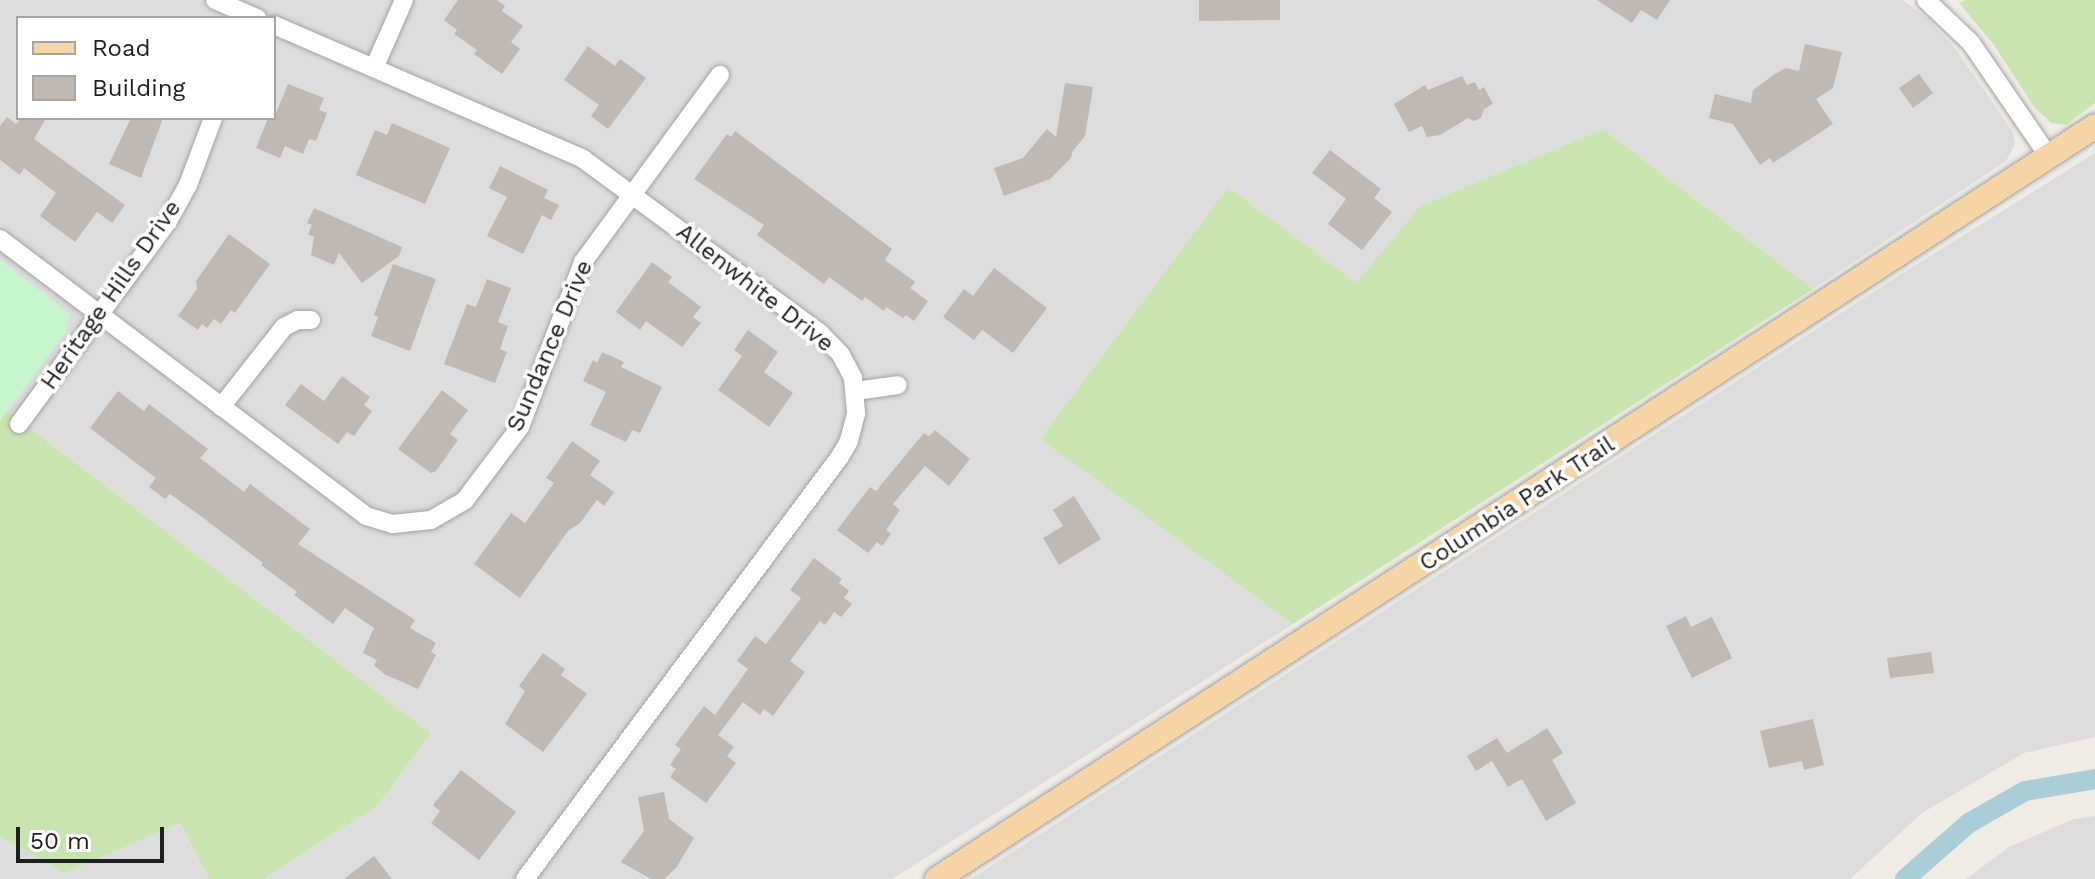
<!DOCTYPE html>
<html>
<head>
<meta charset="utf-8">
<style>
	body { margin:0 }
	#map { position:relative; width:2095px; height:879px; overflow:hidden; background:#efece6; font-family:"Work Sans",sans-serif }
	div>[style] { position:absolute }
	.residential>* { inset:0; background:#dddcdc }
	.grass>* { inset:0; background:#c8e5af }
	.park>* { inset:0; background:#c6f6cc }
	.canal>* { height:20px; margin:-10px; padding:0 10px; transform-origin:10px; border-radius:10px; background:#a9cdd9 }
	.building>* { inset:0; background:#bfb8b3 }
	.roads { filter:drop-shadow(0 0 2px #a3a3a3) drop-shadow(0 0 2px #a3a3a3) }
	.minor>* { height:18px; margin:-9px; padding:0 9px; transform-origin:9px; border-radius:9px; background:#fff }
	.major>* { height:24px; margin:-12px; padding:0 12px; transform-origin:12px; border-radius:12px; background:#f5d5a5 }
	span { translate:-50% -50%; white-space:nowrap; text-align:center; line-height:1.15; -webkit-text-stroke:7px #fff; paint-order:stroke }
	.street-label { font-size:24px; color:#1f1f1f }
	.legend { position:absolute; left:16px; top:16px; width:260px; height:104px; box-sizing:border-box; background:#fff; border:2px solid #a5a5a5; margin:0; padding:10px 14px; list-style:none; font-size:24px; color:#1f1f1f }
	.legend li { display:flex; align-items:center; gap:16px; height:40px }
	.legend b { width:40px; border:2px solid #a5a5a5 }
	.scale { position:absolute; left:16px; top:827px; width:148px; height:36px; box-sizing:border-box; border:4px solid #1f1f1f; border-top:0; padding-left:10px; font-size:24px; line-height:28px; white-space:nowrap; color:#1f1f1f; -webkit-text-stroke:6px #fff; paint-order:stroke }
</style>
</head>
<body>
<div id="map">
	<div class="residential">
		<i style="clip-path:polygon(evenodd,0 0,1903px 0,1927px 18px,1954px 47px,2013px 132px,2015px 144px,2006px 161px,1813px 289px,1603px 129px,1420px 206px,1356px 284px,1228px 187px,1040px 439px,1293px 624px,892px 879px,263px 879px,377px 806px,431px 733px,7px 411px,66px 331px,69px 318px,68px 313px,0 260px,0 0,18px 18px,274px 18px,274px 118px,18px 118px,18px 18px)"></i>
		<i style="clip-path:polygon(2095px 153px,2095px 737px,2024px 753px,1922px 813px,1850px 879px,971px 879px,1895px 278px)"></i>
		<i style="clip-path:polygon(2095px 816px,2095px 879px,1966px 879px,2009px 847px,2074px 819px)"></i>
		<i style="clip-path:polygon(180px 823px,209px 879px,0 879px,0 837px,65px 873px)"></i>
	</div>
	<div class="grass">
		<i style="clip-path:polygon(1965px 0,2095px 0,2095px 103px,2066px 125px,2051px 123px,2034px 107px,1994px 45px,1959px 3px)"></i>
		<i style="clip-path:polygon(1603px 129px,1813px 289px,1293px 624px,1040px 439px,1228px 187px,1356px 283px,1420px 206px)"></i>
		<i style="clip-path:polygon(7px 411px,431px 733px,377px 806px,263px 879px,209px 879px,180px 823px,65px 873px,0 837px,0 420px)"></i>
	</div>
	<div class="park">
		<i style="clip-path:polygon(0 260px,68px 313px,69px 318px,66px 331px,0 420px)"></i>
	</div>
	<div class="canal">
		<i style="left:1905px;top:879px;width:85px;rotate:-41.2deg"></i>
		<i style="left:1969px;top:823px;width:64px;rotate:-29.7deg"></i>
		<i style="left:2025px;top:791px;width:71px;rotate:-9.7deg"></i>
	</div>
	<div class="building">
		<i style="clip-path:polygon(458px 0,497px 0,505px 6px,502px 11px,523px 26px,511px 42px,520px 49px,502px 74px,474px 54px,477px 50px,454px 34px,457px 30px,444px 20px)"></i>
		<i style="clip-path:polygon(1199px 0,1280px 0,1280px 20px,1199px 21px)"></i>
		<i style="clip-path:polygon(1597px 0,1670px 0,1657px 20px,1641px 10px,1632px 23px)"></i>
		<i style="clip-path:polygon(1805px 44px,1842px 52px,1833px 88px,1816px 99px,1833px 124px,1773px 163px,1770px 158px,1760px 165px,1733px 124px,1709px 118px,1715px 94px,1751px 103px,1753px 90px,1775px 74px,1786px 68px,1799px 71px)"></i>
		<i style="clip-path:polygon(588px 46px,615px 66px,620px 59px,646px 78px,608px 129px,591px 116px,599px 105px,564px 80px)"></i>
		<i style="clip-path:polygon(1919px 74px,1933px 93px,1913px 108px,1899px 88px)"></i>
		<i style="clip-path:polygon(1462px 76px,1467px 85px,1475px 82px,1479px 90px,1484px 87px,1493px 104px,1484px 109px,1481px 118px,1474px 121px,1468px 118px,1440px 135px,1427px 137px,1422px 126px,1409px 132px,1394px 104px,1425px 85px,1428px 90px)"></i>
		<i style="clip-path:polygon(1065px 83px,1093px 87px,1085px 136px,1072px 152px,1071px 158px,1050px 179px,1004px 196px,994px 168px,1023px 158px,1047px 129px,1056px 137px)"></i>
		<i style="clip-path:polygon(288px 84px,324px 98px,319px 110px,327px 113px,316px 141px,309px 139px,303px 154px,285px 146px,280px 158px,256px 148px,268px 118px,274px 118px)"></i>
		<i style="clip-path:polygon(7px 117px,16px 124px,21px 118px,46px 118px,34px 139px,125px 205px,112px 223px,97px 212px,75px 242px,40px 216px,56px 193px,24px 168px,20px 175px,0 160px,0 126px)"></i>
		<i style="clip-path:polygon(131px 118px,163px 118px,141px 178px,109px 164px)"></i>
		<i style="clip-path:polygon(392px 123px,450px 148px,425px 204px,356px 175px,375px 130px,387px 135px)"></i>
		<i style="clip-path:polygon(735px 131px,892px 249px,885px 260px,915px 282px,910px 288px,928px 301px,914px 321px,906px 315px,903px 318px,886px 307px,884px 311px,865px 297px,862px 301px,829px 277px,824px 284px,757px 235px,764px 225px,694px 179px,727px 134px,731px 137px)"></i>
		<i style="clip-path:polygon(1330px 150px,1381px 189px,1374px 198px,1392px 212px,1362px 250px,1328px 224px,1346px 199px,1312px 173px)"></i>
		<i style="clip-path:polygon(500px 166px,548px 190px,544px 198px,559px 205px,551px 220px,542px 215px,523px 254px,487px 236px,507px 197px,489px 188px)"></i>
		<i style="clip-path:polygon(314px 208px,402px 247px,399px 256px,362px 283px,339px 253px,334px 265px,311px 255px,314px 237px,308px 234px,312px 225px,307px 223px)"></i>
		<i style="clip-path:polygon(229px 234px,270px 264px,235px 313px,231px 310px,221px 324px,214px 319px,207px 328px,202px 324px,198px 330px,178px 316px,197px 289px,196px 281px)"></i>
		<i style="clip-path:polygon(652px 262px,672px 277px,668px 282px,701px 307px,693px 317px,701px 323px,682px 347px,646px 321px,640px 330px,616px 312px)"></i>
		<i style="clip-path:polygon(393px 264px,436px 279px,410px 351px,371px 336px,378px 317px,374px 315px)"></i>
		<i style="clip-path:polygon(994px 268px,1047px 308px,1013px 353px,982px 330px,974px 340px,943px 317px,964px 289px,973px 296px)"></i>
		<i style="clip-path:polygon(487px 279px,511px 288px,498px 322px,508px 326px,500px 349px,507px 352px,495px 383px,444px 364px,467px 304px,476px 307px)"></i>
		<i style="clip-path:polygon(748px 330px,778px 352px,764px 372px,793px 393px,769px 427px,718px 390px,742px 356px,734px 350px)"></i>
		<i style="clip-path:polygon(602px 352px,624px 362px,621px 367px,662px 387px,640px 433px,632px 430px,626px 442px,590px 425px,606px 392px,583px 381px,593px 360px,597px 363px)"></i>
		<i style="clip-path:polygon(342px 376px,370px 397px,364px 405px,372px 411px,354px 436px,347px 432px,338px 444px,285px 405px,301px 384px,324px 401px)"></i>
		<i style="clip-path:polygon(442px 390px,468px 410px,450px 434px,458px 440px,436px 471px,431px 473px,398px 449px)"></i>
		<i style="clip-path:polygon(118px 391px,144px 411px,149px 404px,208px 449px,200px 458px,244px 492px,250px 484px,310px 529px,298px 544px,415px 620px,410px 628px,436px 643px,431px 652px,436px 655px,418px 689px,384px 674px,374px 665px,377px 660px,363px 653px,374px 628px,345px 608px,333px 624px,294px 595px,297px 592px,261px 565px,263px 563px,202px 517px,170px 494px,165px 499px,149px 487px,156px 478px,90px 428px)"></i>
		<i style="clip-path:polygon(935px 430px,970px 459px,949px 486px,925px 466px,893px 504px,900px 510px,886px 530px,891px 534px,882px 546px,877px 542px,868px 553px,837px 530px,870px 487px,876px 491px,924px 433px,929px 436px)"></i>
		<i style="clip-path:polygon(572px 441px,600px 461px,590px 475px,614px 492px,604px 506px,597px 500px,580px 523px,568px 531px,520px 598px,474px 564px,511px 513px,525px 523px,554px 483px,546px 478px)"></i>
		<i style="clip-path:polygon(1074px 496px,1101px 539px,1059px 565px,1043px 538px,1063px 526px,1053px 510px)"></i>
		<i style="clip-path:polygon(814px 558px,842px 579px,839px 583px,849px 591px,844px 598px,852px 604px,841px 617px,834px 612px,825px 625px,820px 621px,790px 661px,805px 672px,773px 716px,764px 709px,760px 715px,743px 702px,718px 735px,734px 747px,727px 756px,736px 763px,706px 803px,670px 777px,676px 769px,670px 765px,681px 749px,675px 745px,704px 706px,715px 715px,748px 669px,737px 661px,755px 636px,766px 644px,801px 598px,790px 590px)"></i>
		<i style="clip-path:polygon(1686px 616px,1691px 627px,1712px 617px,1732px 658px,1692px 678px,1666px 626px)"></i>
		<i style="clip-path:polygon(1931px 652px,1934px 673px,1890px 678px,1887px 658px)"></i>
		<i style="clip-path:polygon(543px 653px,565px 669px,561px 675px,587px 694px,543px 752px,505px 724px,525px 691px,519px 686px)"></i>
		<i style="clip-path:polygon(1813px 719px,1824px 765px,1804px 770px,1802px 761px,1769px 768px,1760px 731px)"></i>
		<i style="clip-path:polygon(1547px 728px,1563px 753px,1552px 760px,1576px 803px,1546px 821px,1522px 779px,1508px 787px,1492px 761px,1476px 771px,1467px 756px,1497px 738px,1507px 753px)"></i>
		<i style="clip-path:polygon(461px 770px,516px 812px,479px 860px,431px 823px,440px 811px,433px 805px)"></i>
		<i style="clip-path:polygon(664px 792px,669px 819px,694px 838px,676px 868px,664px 879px,651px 879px,621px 862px,644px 831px,638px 797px)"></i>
		<i style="clip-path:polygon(374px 856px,392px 879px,344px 879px)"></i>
	</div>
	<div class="roads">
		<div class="minor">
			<i style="left:215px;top:0;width:46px;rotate:23.2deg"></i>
			<i style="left:1926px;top:0;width:62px;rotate:43.7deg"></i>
			<i style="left:1971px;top:43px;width:138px;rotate:55.6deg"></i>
			<i style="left:274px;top:25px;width:337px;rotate:23.4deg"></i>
			<i style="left:583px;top:159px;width:294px;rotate:36.3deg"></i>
			<i style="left:820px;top:333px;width:30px;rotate:46deg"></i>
			<i style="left:841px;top:355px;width:26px;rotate:62deg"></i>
			<i style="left:853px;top:378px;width:36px;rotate:85deg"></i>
			<i style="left:856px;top:414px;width:28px;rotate:105deg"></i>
			<i style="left:849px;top:441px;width:20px;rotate:120deg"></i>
			<i style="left:839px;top:458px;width:525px;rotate:126.72deg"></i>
			<i style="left:374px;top:68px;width:74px;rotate:-66.2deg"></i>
			<i style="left:0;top:239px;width:459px;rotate:37.1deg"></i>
			<i style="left:366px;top:516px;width:28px;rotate:17deg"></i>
			<i style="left:393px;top:524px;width:38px;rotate:-6deg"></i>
			<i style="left:431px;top:520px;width:39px;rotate:-30deg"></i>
			<i style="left:465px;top:500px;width:91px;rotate:-53deg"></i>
			<i style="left:520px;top:427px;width:177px;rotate:-69.1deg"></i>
			<i style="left:583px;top:262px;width:232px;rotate:-53.8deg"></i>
			<i style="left:856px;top:391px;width:42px;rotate:-8.1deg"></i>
			<i style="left:221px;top:407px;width:102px;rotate:-51.8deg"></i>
			<i style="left:284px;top:327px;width:16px;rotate:-27deg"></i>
			<i style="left:298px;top:320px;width:13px"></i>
			<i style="left:19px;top:424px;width:252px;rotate:-53.7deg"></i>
			<i style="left:168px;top:221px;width:41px;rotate:-60.9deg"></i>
			<i style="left:188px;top:185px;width:72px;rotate:-69.5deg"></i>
		</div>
		<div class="major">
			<i style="left:937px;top:879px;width:1381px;rotate:-33.03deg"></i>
		</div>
	</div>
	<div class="street-label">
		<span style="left:755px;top:288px;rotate:38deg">Allenwhite Drive</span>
		<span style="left:111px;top:295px;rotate:-55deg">Heritage Hills Drive</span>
		<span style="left:550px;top:346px;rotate:-67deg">Sundance Drive</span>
		<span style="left:1517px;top:504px;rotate:-33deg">Columbia Park Trail</span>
	</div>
	<ul class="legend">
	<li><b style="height:10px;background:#f5d5a5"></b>Road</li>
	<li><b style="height:22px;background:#bfb8b3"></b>Building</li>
	</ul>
	<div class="scale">50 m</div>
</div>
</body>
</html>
